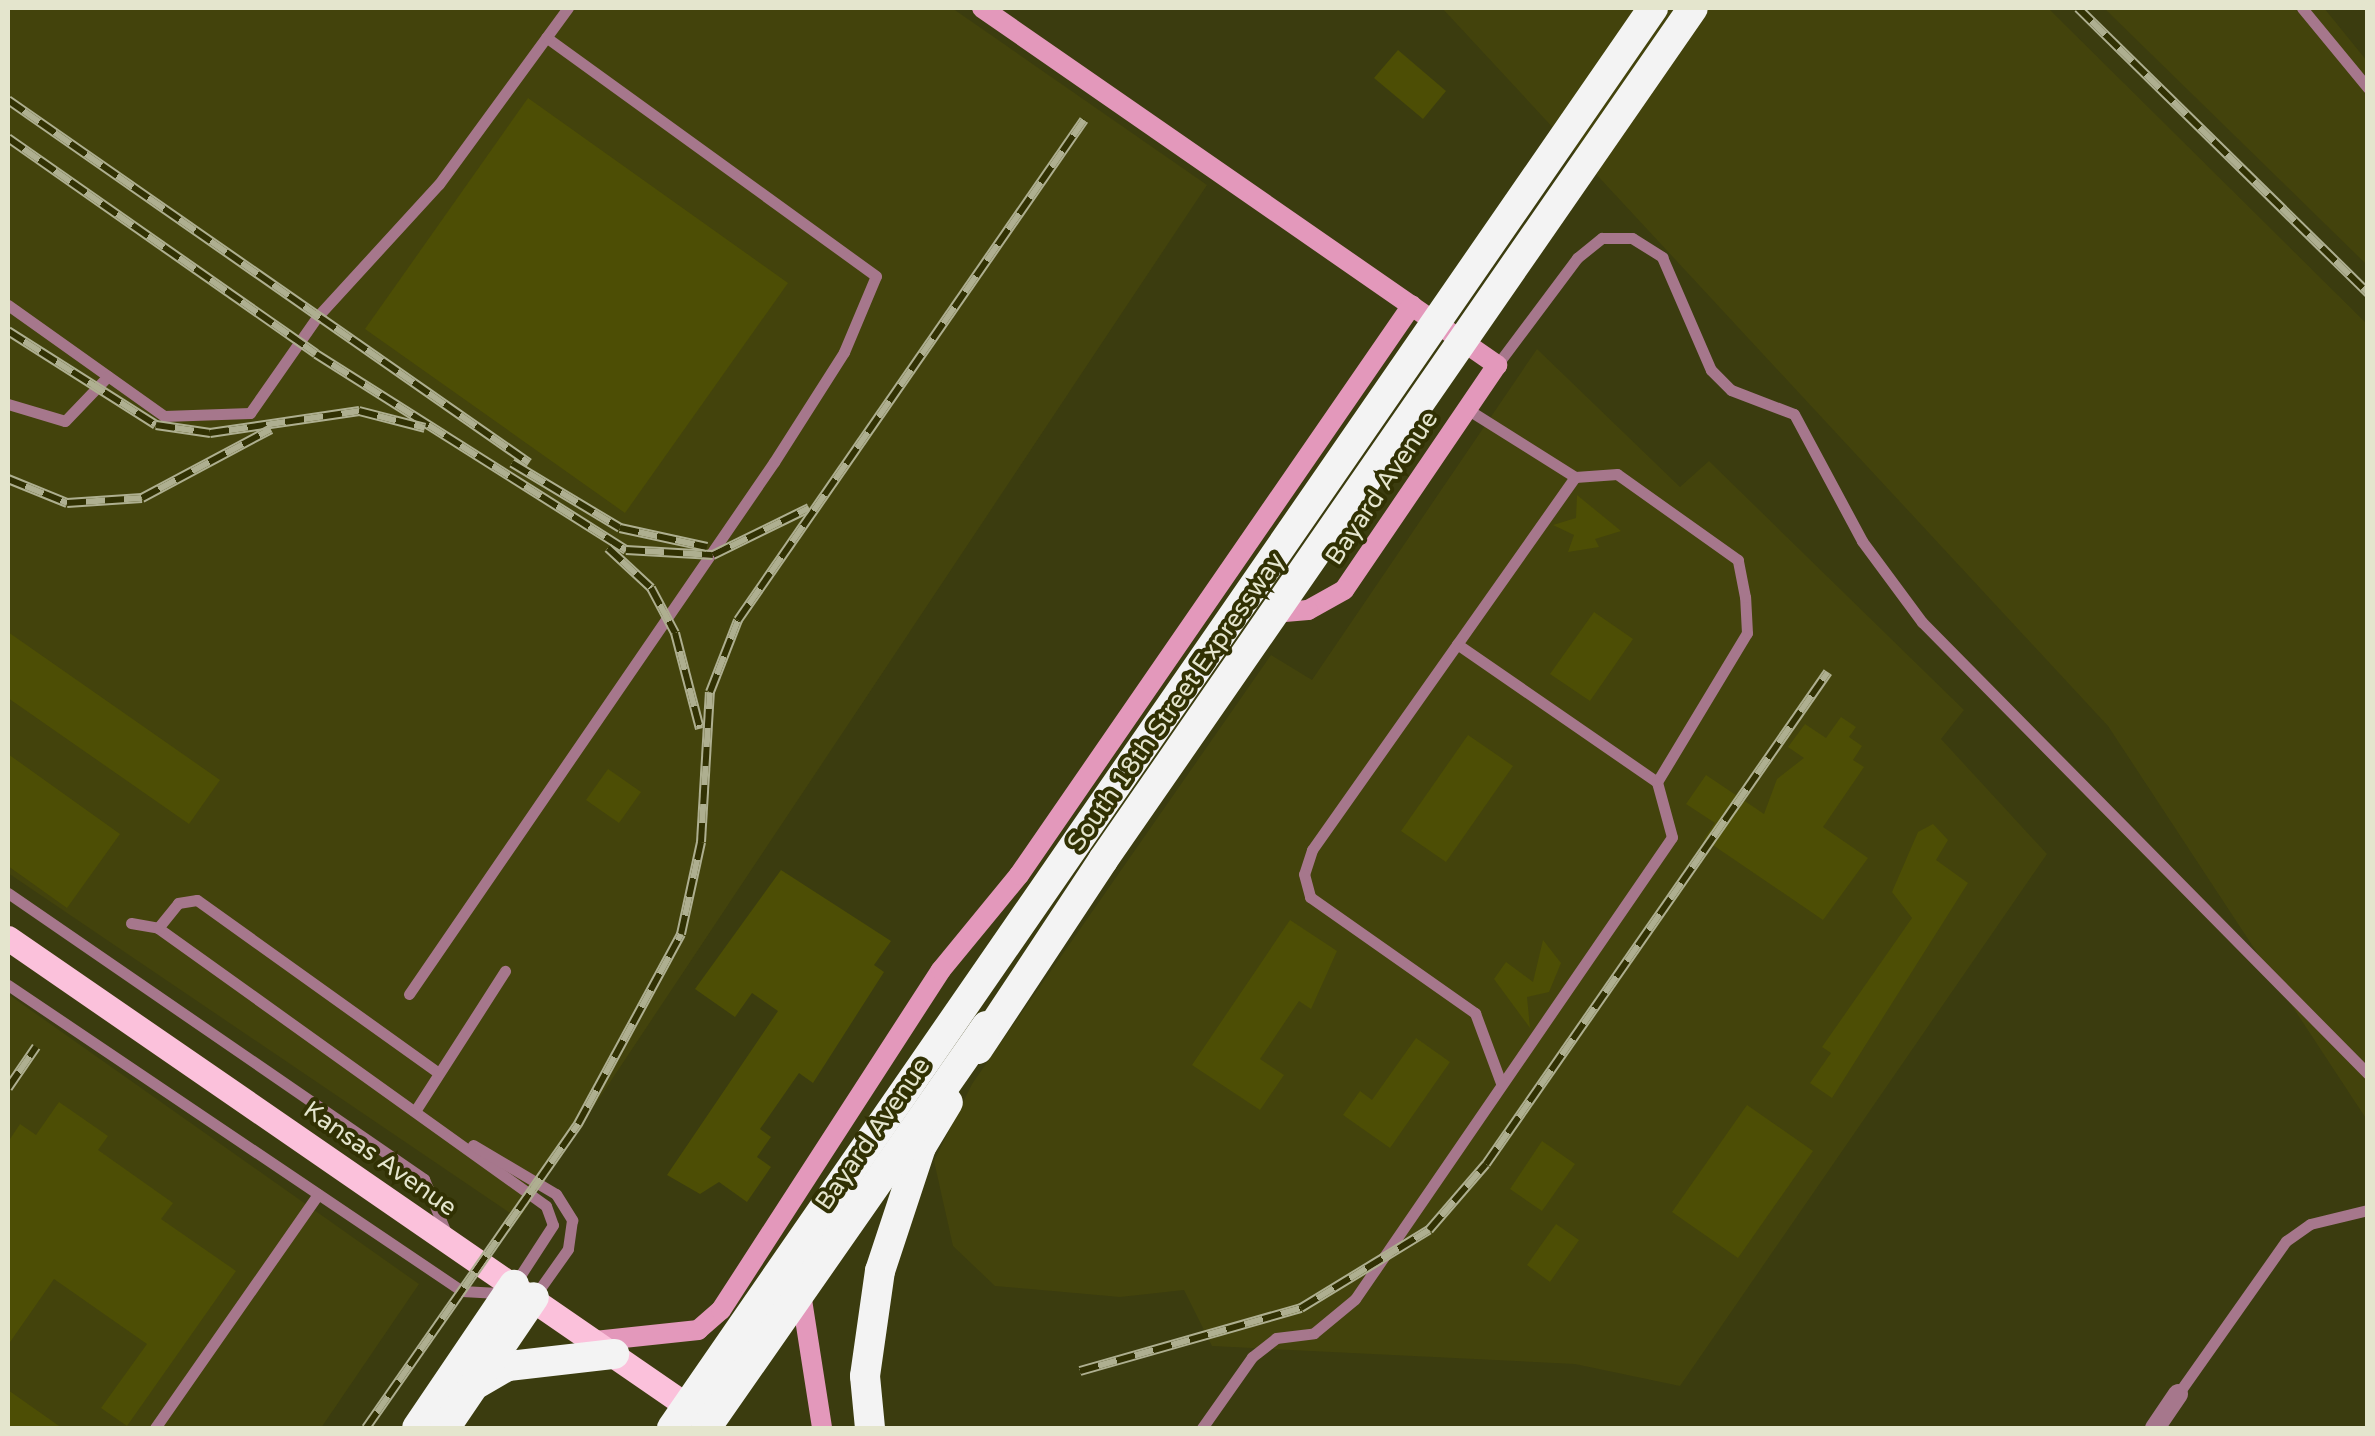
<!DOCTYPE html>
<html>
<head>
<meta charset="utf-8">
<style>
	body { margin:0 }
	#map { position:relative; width:2375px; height:1436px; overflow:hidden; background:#3b3c0f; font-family:"Varela Round",sans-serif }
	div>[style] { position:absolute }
	.built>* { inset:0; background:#43430c }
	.building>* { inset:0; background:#4d4e05 }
	.lane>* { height:11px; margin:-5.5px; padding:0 5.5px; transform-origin:5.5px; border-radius:5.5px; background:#a6778c }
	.street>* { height:20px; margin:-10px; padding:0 10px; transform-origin:10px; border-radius:10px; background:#a6778c }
	.secondary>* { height:20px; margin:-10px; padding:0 10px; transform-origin:10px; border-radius:10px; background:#e398bb }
	.primary>* { height:25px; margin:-12.5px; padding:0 12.5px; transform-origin:12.5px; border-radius:12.5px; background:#fbc1db }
	.highway>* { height:30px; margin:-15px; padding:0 15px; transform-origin:15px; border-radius:15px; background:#f3f3f3 }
	.rail>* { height:10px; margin-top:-5px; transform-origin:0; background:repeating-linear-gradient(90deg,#313103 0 19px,#aeaf90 0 38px); box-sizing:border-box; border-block:2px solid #aeaf90 }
	.highway-bridge>* { height:30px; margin:-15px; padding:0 15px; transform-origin:15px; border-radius:15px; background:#f3f3f3 }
	span { translate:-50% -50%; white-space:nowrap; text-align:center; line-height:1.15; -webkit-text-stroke:8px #313103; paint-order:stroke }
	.street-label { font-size:25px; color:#e4e5cd }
	.frame { position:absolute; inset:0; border:10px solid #e4e5cd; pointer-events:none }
</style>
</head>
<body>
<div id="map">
	<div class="built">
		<i style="clip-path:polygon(8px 8px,952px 8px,1207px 185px,519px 1219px,8px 873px)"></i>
		<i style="clip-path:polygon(1442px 8px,2048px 8px,2367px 324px,2367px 1120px,2108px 726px)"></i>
		<i style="clip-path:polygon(2104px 8px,2324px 8px,2367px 61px,2367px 265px)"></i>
		<i style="clip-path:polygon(1537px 349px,1680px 487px,1709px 461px,1964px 710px,1941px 739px,2047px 854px,1680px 1386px,1575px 1364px,1212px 1346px,1184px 1290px,1120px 1297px,995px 1286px,953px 1246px,934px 1161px,972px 1084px,1271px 655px,1312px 680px)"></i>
		<i style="clip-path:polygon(8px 994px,419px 1284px,321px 1428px,8px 1428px)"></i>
	</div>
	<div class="building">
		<i style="clip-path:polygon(1398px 50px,1446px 91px,1423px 119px,1374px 78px)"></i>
		<i style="clip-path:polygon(528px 98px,788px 283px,625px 513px,365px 329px)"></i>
		<i style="clip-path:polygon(1577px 495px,1621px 531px,1595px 539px,1599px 547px,1568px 552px,1574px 535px,1553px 525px,1576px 518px)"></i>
		<i style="clip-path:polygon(1594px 612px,1633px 639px,1590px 701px,1550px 674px)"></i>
		<i style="clip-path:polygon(8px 632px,220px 780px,189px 824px,8px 698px)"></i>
		<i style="clip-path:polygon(1841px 717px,1856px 727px,1849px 737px,1862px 746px,1853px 760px,1864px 767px,1823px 827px,1868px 858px,1823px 920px,1704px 839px,1715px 823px,1686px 804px,1706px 775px,1764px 814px,1777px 779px,1804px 758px,1788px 747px,1805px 724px,1826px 738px)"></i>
		<i style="clip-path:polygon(1468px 735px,1513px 766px,1446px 862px,1401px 831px)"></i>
		<i style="clip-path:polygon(8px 754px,120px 834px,67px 908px,8px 866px)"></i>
		<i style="clip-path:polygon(608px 769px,641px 792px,619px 823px,586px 800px)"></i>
		<i style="clip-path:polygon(1933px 824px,1948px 840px,1936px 860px,1968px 883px,1832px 1098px,1810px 1083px,1831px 1053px,1822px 1047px,1912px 918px,1892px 892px,1918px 832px)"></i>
		<i style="clip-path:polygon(781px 870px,891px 941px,874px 965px,884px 972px,813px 1083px,799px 1073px,760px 1129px,771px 1137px,757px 1157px,771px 1167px,747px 1202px,719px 1182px,700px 1194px,667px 1175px,778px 1011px,752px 993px,735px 1017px,695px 989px)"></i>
		<i style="clip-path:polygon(1290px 920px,1337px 951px,1311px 1009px,1299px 1001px,1260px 1059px,1284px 1075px,1260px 1110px,1192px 1065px)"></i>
		<i style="clip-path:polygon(1543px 940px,1561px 963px,1549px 992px,1527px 997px,1530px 1028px,1494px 979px,1506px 962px,1533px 982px)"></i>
		<i style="clip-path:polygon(1416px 1038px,1450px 1062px,1390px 1148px,1343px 1115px,1360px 1091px,1372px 1100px)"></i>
		<i style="clip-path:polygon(59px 1102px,108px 1136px,98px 1150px,173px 1203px,161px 1219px,236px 1271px,127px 1426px,101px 1408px,147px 1344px,54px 1279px,8px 1345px,8px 1142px,20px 1124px,36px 1135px)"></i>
		<i style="clip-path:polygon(1747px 1105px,1813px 1151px,1738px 1258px,1672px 1212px)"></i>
		<i style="clip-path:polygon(1542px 1141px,1575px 1164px,1542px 1211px,1510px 1189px)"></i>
		<i style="clip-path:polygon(1556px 1224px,1579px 1240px,1550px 1282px,1527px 1265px)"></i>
		<i style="clip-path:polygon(8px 1390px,62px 1428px,8px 1428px)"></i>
	</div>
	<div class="lane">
		<i style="left:2302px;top:8px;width:104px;rotate:50.5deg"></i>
		<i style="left:8px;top:305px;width:191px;rotate:35.4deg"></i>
		<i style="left:164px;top:416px;width:86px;rotate:-2deg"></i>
		<i style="left:250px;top:413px;width:117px;rotate:-55.1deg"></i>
		<i style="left:317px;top:317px;width:180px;rotate:-47.5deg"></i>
		<i style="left:439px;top:184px;width:218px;rotate:-53.8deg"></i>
		<i style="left:1497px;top:365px;width:134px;rotate:-53.2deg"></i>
		<i style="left:1577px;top:258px;width:32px;rotate:-39deg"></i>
		<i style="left:1602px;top:238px;width:30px"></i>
		<i style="left:1632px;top:238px;width:36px;rotate:32deg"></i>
		<i style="left:1662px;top:257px;width:123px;rotate:66.6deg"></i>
		<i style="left:1711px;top:370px;width:28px;rotate:45deg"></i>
		<i style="left:1731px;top:390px;width:67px;rotate:20.9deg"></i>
		<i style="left:1794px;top:414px;width:144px;rotate:61.8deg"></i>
		<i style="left:1862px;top:541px;width:101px;rotate:53.5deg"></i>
		<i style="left:1922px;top:622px;width:635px;rotate:45.38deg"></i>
		<i style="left:8px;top:404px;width:59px;rotate:16.6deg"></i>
		<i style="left:65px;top:421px;width:62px;rotate:-46.3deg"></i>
		<i style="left:1467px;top:409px;width:128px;rotate:32.2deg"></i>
		<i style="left:1457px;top:644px;width:243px;rotate:34.6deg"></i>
		<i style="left:8px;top:893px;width:505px;rotate:34.51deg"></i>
		<i style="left:424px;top:1179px;width:58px;rotate:67.8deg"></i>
		<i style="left:131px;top:923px;width:27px;rotate:10deg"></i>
		<i style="left:158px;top:928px;width:477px;rotate:35.6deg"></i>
		<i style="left:546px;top:1206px;width:20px;rotate:70deg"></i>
		<i style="left:553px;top:1225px;width:72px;rotate:123deg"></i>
		<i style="left:158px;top:928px;width:32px;rotate:-51deg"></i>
		<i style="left:178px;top:903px;width:19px;rotate:-9deg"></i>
		<i style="left:197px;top:900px;width:297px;rotate:35.6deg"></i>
		<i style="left:8px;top:985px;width:547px;rotate:33.98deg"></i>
		<i style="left:462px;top:1291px;width:36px;rotate:3deg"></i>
		<i style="left:409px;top:994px;width:645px;rotate:-55.55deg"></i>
		<i style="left:774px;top:462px;width:130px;rotate:-57.5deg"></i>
		<i style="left:844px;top:352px;width:82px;rotate:-67.2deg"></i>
		<i style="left:876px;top:276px;width:407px;rotate:-144.1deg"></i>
		<i style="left:417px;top:1108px;width:163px;rotate:-57.3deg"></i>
		<i style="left:473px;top:1145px;width:96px;rotate:30.6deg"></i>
		<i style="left:556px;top:1194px;width:31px;rotate:58deg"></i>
		<i style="left:572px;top:1220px;width:29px;rotate:98deg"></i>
		<i style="left:568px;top:1249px;width:59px;rotate:125.3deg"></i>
		<i style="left:2178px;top:1394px;width:187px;rotate:-54.8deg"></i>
		<i style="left:2286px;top:1241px;width:29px;rotate:-35deg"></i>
		<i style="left:2310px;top:1224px;width:60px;rotate:-13.6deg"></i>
		<i style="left:155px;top:1428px;width:285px;rotate:-55.1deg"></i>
		<i style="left:1202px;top:1428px;width:87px;rotate:-54.8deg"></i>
		<i style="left:1252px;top:1357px;width:31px;rotate:-38deg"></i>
		<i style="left:1276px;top:1338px;width:38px;rotate:-7deg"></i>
		<i style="left:1314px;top:1333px;width:53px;rotate:-39.7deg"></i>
		<i style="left:1355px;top:1299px;width:560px;rotate:-55.54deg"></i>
		<i style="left:1672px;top:837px;width:57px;rotate:-105.3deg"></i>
		<i style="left:1657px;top:782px;width:174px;rotate:-58.9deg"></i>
		<i style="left:1747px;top:633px;width:36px;rotate:-93deg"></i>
		<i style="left:1745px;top:597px;width:38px;rotate:-101deg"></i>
		<i style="left:1738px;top:560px;width:148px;rotate:-144.6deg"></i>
		<i style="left:1617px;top:474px;width:42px;rotate:175.9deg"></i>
		<i style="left:1575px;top:477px;width:456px;rotate:125.2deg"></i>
		<i style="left:1312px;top:850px;width:25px;rotate:108deg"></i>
		<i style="left:1304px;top:874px;width:24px;rotate:75deg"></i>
		<i style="left:1310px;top:897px;width:202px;rotate:35.1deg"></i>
		<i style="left:1475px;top:1013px;width:75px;rotate:69.6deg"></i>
	</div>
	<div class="street">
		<i style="left:2155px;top:1428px;width:41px;rotate:-55.9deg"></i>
	</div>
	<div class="secondary">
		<i style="left:982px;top:8px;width:627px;rotate:34.73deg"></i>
		<i style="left:1497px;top:365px;width:272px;rotate:124.2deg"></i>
		<i style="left:1344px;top:590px;width:41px;rotate:150.9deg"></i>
		<i style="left:1308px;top:610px;width:38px;rotate:175deg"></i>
		<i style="left:800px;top:1287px;width:143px;rotate:81.1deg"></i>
		<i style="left:595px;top:1341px;width:104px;rotate:-6.1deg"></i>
		<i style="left:698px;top:1330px;width:30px;rotate:-41deg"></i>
		<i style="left:721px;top:1310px;width:405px;rotate:-57.1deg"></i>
		<i style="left:941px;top:970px;width:123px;rotate:-50.6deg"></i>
		<i style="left:1019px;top:875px;width:692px;rotate:-55.41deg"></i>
	</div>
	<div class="primary">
		<i style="left:8px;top:938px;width:844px;rotate:34.57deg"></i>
	</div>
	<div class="highway">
		<i style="left:978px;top:1049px;width:227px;rotate:-56.5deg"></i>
		<i style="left:478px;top:1383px;width:34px;rotate:-30deg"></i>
		<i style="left:508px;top:1366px;width:107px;rotate:-6.5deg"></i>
		<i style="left:417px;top:1428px;width:173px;rotate:-55.9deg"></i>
		<i style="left:445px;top:1428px;width:158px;rotate:-55.8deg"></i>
		<i style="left:870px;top:1428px;width:52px;rotate:-95.5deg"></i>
		<i style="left:865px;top:1376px;width:106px;rotate:-81.9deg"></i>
		<i style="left:880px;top:1271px;width:131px;rotate:-71.7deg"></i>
		<i style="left:921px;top:1147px;width:52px;rotate:-59deg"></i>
	</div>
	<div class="rail">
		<i style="left:2078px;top:8px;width:407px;rotate:44.5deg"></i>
		<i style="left:8px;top:100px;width:635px;rotate:34.87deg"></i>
		<i style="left:8px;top:138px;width:376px;rotate:35deg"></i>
		<i style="left:316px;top:354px;width:367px;rotate:32.3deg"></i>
		<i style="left:626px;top:550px;width:87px;rotate:3.3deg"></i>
		<i style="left:713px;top:555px;width:107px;rotate:-26.1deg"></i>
		<i style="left:8px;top:331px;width:175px;rotate:32.4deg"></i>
		<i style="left:156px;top:425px;width:55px;rotate:8.4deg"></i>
		<i style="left:210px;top:433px;width:151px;rotate:-8.4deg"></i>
		<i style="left:359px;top:411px;width:68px;rotate:14.4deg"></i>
		<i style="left:512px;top:463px;width:126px;rotate:31deg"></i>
		<i style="left:620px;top:528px;width:89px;rotate:12.3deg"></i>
		<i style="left:8px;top:479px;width:64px;rotate:22.1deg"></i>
		<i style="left:67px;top:503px;width:75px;rotate:-3.8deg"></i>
		<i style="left:142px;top:498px;width:146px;rotate:-28.1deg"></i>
		<i style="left:608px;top:548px;width:59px;rotate:42.9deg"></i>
		<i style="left:651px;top:588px;width:51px;rotate:61.9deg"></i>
		<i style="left:675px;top:633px;width:99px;rotate:75.4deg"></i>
		<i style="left:8px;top:1088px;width:50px;rotate:-55.7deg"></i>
		<i style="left:1080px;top:1371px;width:230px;rotate:-15.9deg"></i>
		<i style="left:1301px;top:1308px;width:150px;rotate:-31.4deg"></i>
		<i style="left:1429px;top:1230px;width:87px;rotate:-49.2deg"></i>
		<i style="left:1486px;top:1164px;width:599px;rotate:-55.2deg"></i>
		<i style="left:366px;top:1428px;width:371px;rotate:-55.1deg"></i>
		<i style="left:578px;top:1124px;width:216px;rotate:-61.5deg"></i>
		<i style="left:681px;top:934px;width:94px;rotate:-77.7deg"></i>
		<i style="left:701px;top:842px;width:150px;rotate:-86.6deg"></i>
		<i style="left:710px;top:692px;width:77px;rotate:-68.7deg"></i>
		<i style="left:738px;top:620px;width:608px;rotate:-55.32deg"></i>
	</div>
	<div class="highway-bridge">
		<i style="left:1103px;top:860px;width:1036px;rotate:-55.3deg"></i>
		<i style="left:672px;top:1428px;width:1726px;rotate:-55.36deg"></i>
		<i style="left:706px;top:1428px;width:490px;rotate:-55.1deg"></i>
	</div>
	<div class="street-label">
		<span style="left:1382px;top:488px;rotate:-56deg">Bayard Avenue</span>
		<span style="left:1176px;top:702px;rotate:-55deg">South 18th Street Expressway</span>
		<span style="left:873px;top:1134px;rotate:-55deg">Bayard Avenue</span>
		<span style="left:380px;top:1159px;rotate:35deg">Kansas Avenue</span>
	</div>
	<div class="frame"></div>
</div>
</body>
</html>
